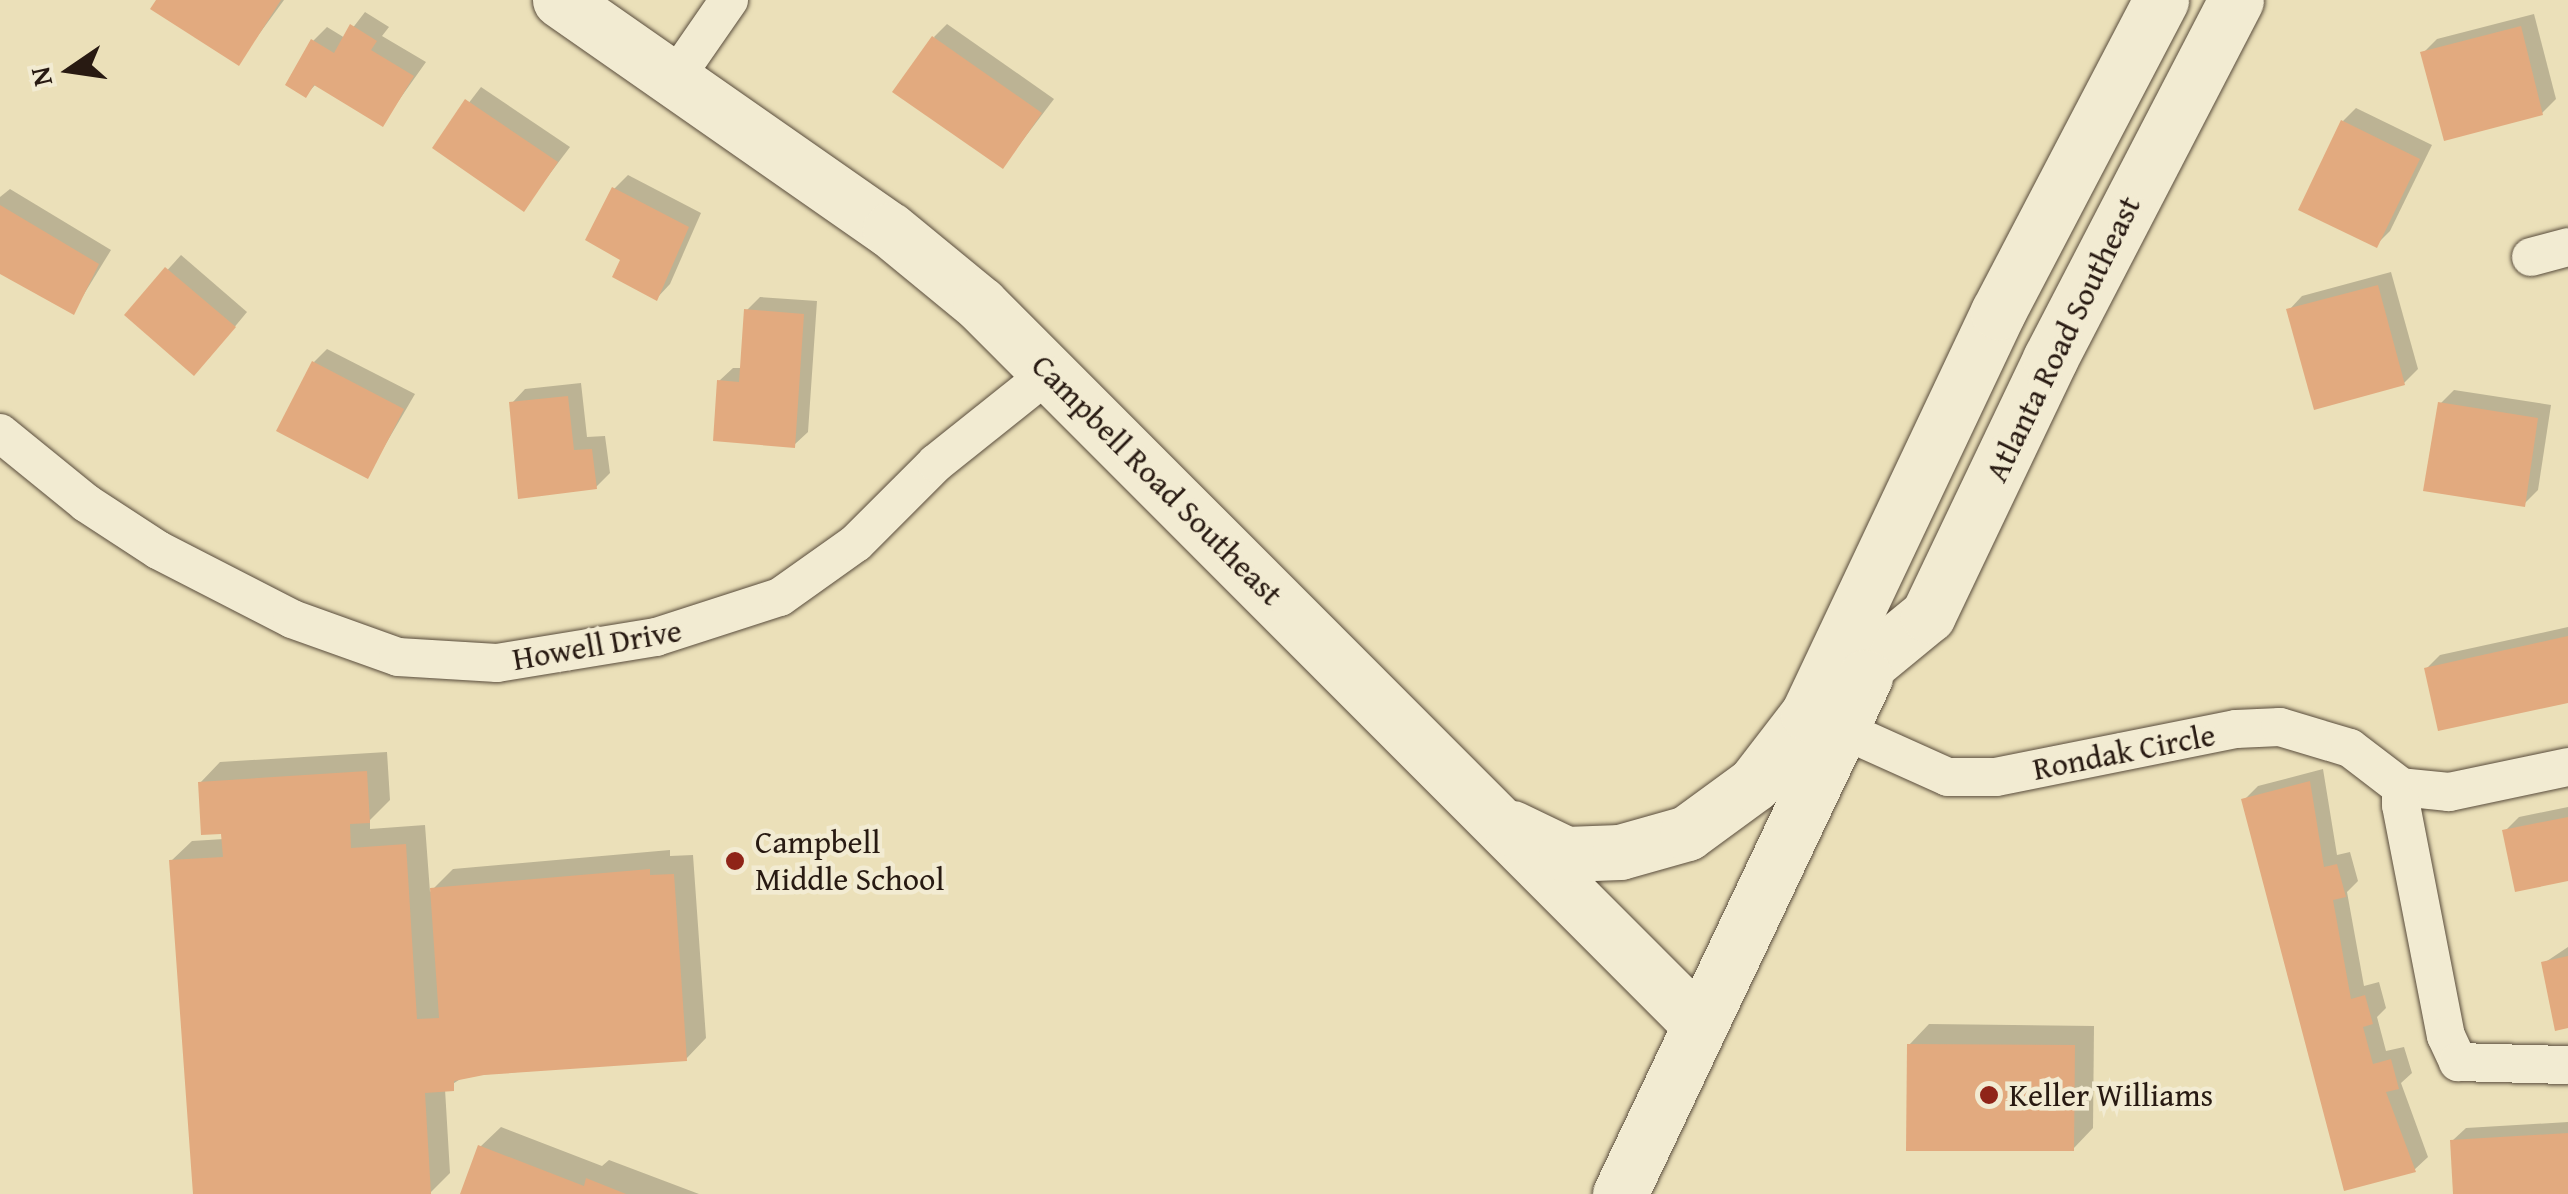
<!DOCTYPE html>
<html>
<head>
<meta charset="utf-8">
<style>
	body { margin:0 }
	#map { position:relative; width:2568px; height:1194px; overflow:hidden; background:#ebe0b9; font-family:"Gentium Book Plus",serif }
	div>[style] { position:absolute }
	.shadow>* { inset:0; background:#0003 }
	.building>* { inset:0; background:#e2aa7f }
	.roads { filter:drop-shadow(0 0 2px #594c3c) drop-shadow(0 0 2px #594c3c) }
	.street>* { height:38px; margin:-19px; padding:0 19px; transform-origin:19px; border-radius:19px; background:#f2ebd2 }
	.secondary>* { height:55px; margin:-27.5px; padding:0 27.5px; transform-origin:27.5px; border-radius:27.5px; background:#f2ebd2 }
	.dots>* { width:28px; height:28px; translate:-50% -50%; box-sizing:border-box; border:5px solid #f2ebd2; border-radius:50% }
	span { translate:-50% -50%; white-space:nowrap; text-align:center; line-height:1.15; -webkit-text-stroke:9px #f2ebd2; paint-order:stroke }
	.street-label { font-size:32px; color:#281a12 }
	.poi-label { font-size:32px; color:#281a12 }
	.left { translate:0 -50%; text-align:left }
	.north { position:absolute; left:20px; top:20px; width:100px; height:100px; -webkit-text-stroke:8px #f2ebd2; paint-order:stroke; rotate:257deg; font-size:28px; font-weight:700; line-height:40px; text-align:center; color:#281a12 }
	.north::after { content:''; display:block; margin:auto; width:35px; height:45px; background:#281a12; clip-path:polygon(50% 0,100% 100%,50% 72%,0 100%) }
</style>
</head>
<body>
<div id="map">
	<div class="shadow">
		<i style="clip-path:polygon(159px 0,284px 0,238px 63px)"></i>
		<i style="clip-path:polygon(365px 12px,389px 27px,382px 36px,426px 62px,382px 124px,316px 84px,306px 95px,313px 41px,327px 27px,345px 38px)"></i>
		<i style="clip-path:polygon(2534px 14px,2556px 99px,2542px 113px,2423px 53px,2437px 39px)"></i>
		<i style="clip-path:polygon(947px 24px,1054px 99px,1003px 166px,934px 37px)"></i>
		<i style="clip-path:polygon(481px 87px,570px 147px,524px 208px,435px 147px)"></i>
		<i style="clip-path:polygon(2356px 108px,2432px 145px,2390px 231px,2376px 245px,2343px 121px)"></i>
		<i style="clip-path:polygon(628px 175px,701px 213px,670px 284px,657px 298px,623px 258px,614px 189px)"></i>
		<i style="clip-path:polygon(10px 189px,111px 250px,73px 312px,0 267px,0 197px)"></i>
		<i style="clip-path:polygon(181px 255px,247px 312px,208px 359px,127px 315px)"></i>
		<i style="clip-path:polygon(2391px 272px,2418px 369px,2404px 383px,2289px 310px,2302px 296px)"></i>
		<i style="clip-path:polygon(760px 297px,817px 301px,808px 432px,794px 445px,719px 381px,733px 368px,742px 368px,746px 311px)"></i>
		<i style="clip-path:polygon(327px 349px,415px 394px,367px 476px,314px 362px)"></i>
		<i style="clip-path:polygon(581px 383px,587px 437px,605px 436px,610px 473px,596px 487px,512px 403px,525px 389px)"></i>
		<i style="clip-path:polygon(2454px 390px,2551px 405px,2538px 490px,2524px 504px,2440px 404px)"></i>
		<i style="clip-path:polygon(2568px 627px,2568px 700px,2426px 669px,2440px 655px)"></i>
		<i style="clip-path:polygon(387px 752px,390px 800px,370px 820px,370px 829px,425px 825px,430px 892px,453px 869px,670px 850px,670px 856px,693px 855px,706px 1038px,686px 1059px,465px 1076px,445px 1089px,450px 1173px,430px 1193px,196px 1194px,171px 861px,192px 841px,224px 839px,200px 783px,220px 762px)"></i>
		<i style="clip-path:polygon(2323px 769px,2337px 855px,2350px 852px,2358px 881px,2347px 892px,2364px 986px,2379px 982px,2386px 1008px,2377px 1017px,2386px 1051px,2404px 1047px,2412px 1073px,2401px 1083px,2428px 1157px,2414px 1170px,2244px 800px,2258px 786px)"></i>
		<i style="clip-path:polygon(2568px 807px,2568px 879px,2505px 831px,2519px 817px)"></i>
		<i style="clip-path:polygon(2568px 947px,2568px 1026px,2544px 963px)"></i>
		<i style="clip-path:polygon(1929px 1024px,2094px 1026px,2093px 1128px,2073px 1149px,1909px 1045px)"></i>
		<i style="clip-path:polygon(2568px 1122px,2568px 1194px,2456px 1194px,2452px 1141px,2466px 1128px)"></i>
		<i style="clip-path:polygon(501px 1127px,602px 1166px,609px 1160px,699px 1194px,463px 1194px,480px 1147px)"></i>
	</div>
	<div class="building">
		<i style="clip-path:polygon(156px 0,281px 0,239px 66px,150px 9px)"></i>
		<i style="clip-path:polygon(350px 24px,377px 41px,371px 50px,414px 76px,383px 127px,314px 85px,306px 98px,285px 85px,311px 39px,334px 53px)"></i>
		<i style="clip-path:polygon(2521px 26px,2543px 115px,2444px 141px,2420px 52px)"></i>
		<i style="clip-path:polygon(932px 36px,1042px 113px,1003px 169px,892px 92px)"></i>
		<i style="clip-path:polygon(465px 99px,558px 162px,524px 212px,432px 148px)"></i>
		<i style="clip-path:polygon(2341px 120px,2420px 159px,2377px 248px,2298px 210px)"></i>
		<i style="clip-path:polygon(612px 187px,689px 227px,657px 301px,612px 277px,620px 260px,585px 240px)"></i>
		<i style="clip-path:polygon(0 205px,99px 264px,74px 315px,0 274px)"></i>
		<i style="clip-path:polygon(165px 267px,236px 327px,194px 376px,124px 315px)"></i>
		<i style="clip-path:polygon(2378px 285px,2405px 385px,2314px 410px,2286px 309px)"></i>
		<i style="clip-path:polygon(744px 309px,804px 314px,795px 448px,713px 441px,717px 380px,739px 382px)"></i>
		<i style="clip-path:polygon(312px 361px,404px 409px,368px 479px,276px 431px)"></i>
		<i style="clip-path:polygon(568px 396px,574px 450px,592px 449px,597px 489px,518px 499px,509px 402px)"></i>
		<i style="clip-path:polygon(2438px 402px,2538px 418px,2525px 507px,2423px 491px)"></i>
		<i style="clip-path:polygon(2568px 636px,2568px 703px,2438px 731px,2424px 668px)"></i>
		<i style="clip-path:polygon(367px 771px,370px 823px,350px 824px,351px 848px,406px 844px,417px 1019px,439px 1018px,430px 888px,650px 869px,650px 875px,674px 874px,687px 1061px,484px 1075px,454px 1081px,454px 1091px,425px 1093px,431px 1194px,193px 1194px,169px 860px,223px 857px,221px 834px,201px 835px,198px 782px)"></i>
		<i style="clip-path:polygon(2310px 781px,2324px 867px,2337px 864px,2346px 897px,2333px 900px,2351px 999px,2365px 995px,2373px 1024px,2363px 1027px,2373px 1064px,2391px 1059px,2399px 1089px,2386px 1092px,2416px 1172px,2344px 1191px,2241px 799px)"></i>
		<i style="clip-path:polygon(2568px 817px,2568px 881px,2515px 892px,2502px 830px)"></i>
		<i style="clip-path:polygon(2568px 956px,2568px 1028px,2555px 1031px,2541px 962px)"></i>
		<i style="clip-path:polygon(1907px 1044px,2075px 1045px,2074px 1151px,1906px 1151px)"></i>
		<i style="clip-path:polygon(2568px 1133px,2568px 1194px,2453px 1194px,2450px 1140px)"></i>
		<i style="clip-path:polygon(478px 1145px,584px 1186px,586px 1178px,626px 1194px,460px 1194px)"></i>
	</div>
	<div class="roads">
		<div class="street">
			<i style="left:675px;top:78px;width:95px;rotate:-55.3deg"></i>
			<i style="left:2531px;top:257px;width:38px;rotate:-15deg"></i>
			<i style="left:0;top:433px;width:111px;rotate:39.1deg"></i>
			<i style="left:86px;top:503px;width:86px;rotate:33.1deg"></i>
			<i style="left:158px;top:550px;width:151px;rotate:27.2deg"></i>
			<i style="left:292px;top:619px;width:113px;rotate:19.7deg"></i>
			<i style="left:398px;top:657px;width:99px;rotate:3.5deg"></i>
			<i style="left:497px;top:663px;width:161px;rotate:-9.3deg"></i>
			<i style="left:656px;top:637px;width:130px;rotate:-17.9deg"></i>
			<i style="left:780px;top:597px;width:93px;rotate:-35.4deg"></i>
			<i style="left:856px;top:543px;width:113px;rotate:-45deg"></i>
			<i style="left:936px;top:463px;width:146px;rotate:-38.6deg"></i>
			<i style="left:1841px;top:729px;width:117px;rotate:24.2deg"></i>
			<i style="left:1948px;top:777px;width:48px"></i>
			<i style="left:1996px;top:777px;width:245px;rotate:-11.3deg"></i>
			<i style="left:2236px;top:729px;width:44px;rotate:-2.6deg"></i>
			<i style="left:2280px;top:727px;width:73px;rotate:16.7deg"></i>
			<i style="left:2350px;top:748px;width:64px;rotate:37.4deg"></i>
			<i style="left:2568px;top:767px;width:122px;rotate:168.1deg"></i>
			<i style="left:2449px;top:792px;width:48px;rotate:-174.1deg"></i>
			<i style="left:2401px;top:787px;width:18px;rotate:90deg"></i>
			<i style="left:2401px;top:805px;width:235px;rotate:79deg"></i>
			<i style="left:2446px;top:1036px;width:29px;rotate:65deg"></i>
			<i style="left:2458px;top:1062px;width:110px;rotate:1.6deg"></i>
		</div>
		<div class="secondary">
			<i style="left:560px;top:0;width:402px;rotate:34.9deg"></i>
			<i style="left:890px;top:230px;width:117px;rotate:39.4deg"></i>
			<i style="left:980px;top:304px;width:1019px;rotate:45.04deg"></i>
			<i style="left:1872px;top:661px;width:72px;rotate:-39.4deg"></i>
			<i style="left:1928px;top:615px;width:284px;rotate:-64.5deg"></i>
			<i style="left:2050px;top:359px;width:404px;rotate:-62.6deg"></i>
			<i style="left:1512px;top:828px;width:60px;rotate:25.7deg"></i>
			<i style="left:1566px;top:854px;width:54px;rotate:-2.1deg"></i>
			<i style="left:1620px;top:852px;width:70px;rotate:-15.8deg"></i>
			<i style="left:1687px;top:833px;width:83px;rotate:-36.2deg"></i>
			<i style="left:1754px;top:784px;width:88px;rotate:-52.4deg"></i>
			<i style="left:1808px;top:714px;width:445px;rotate:-64.7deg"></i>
			<i style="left:1998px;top:312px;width:352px;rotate:-62.4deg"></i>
			<i style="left:1620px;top:1194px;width:572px;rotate:-64.64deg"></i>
		</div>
	</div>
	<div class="dots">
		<i style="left:735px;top:861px;background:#8f2418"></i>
		<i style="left:1989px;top:1095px;background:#8f2418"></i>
	</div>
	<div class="street-label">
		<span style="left:2063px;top:339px;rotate:-64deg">Atlanta Road Southeast</span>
		<span style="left:1157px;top:480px;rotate:45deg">Campbell Road Southeast</span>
		<span style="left:597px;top:645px;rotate:-10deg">Howell Drive</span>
		<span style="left:2124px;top:752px;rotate:-11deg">Rondak Circle</span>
	</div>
	<div class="poi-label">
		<span class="left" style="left:755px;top:861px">Campbell<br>Middle School</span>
		<span class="left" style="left:2009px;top:1095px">Keller Williams</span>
	</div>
	<div class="north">N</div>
</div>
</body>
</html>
